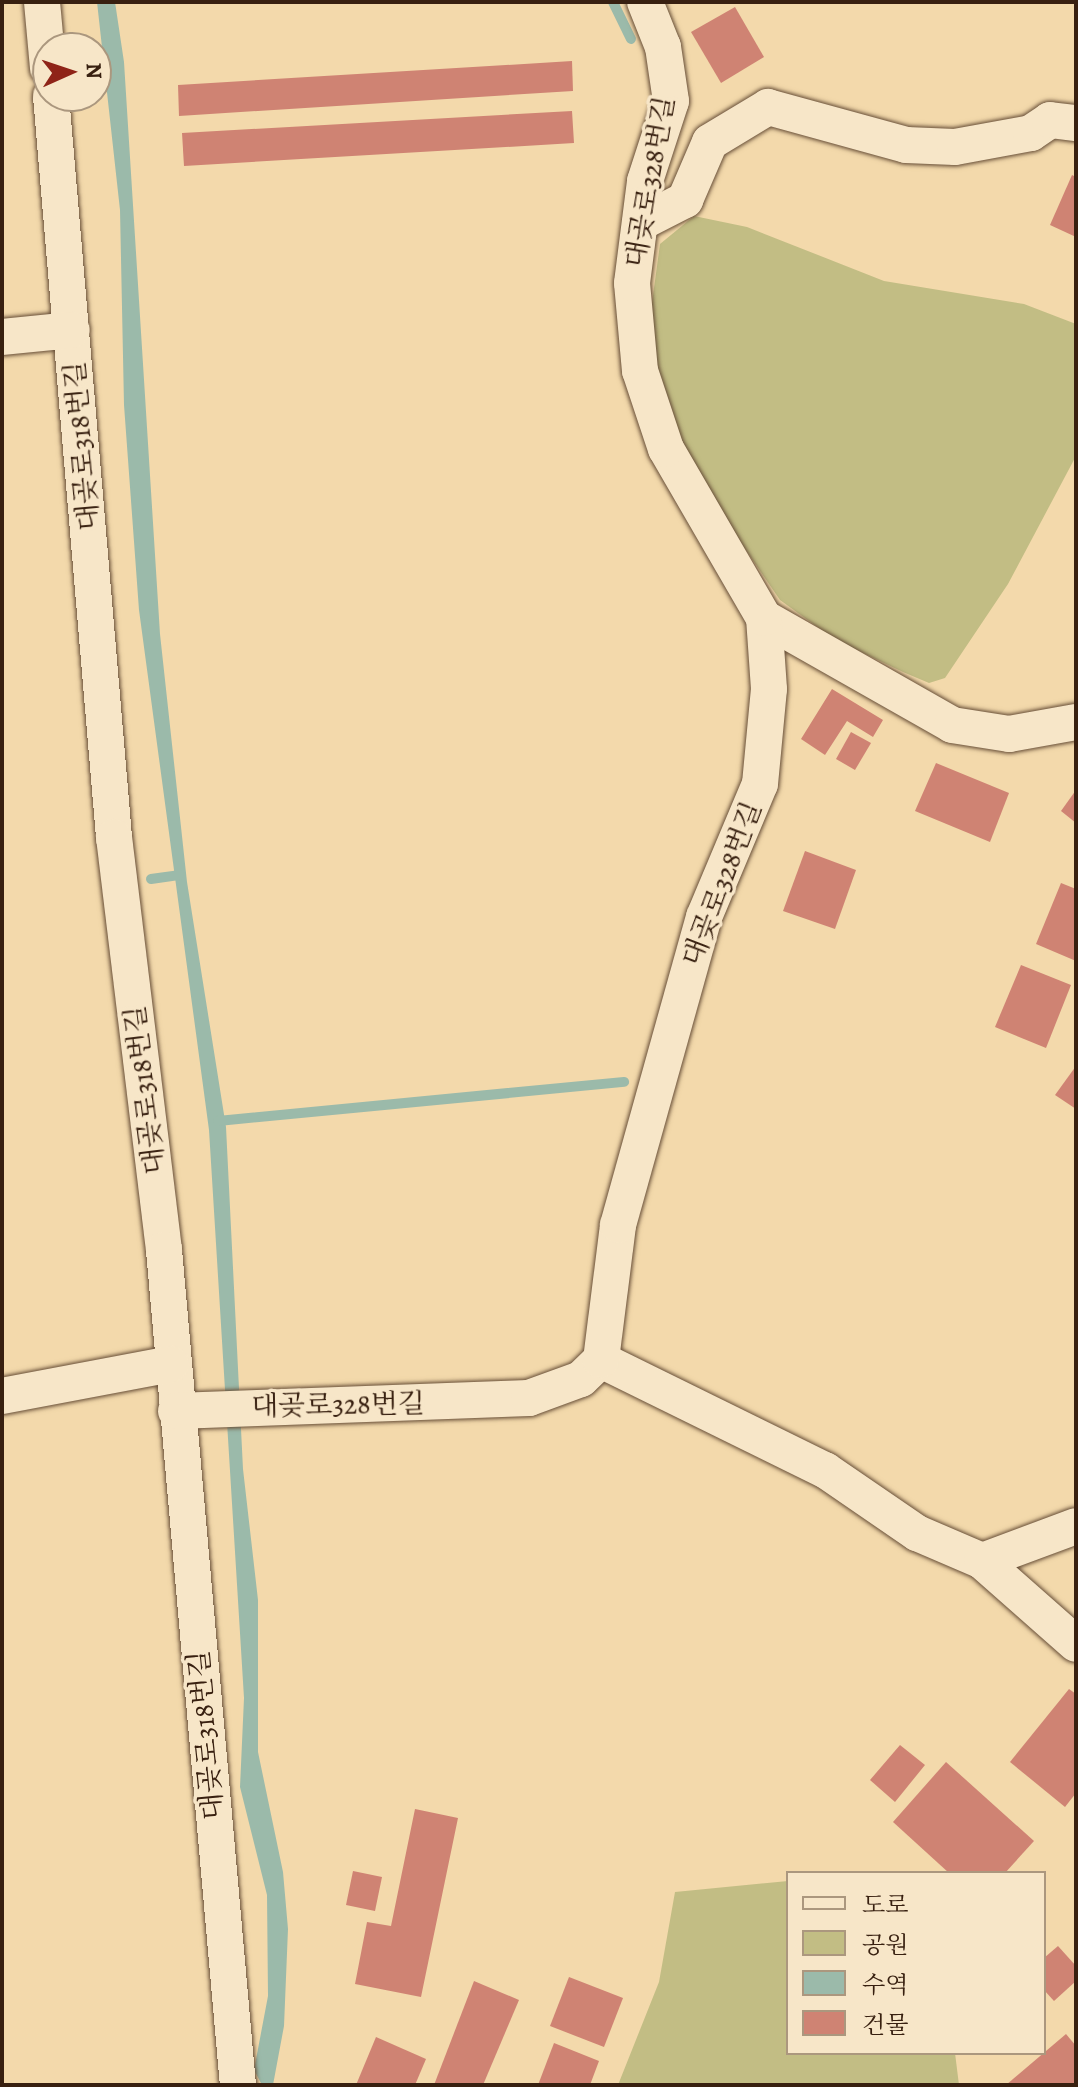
<!DOCTYPE html>
<html>
<head>
<meta charset="utf-8">
<style>
	body { margin:0 }
	#map { position:relative; width:1078px; height:2087px; overflow:hidden; background:#f3d9ab; font-family:Alegreya,"Noto Serif KR",serif }
	div>[style] { position:absolute }
	.green>* { inset:0; background:#c2bd84 }
	.water>* { inset:0; background:#9bbaaa }
	.stream>* { height:10px; margin:-5px; padding:0 5px; transform-origin:5px; border-radius:5px; background:#9bbaaa }
	.building>* { inset:0; background:#cf8373 }
	.roads { filter:drop-shadow(0 0 2px #674e37) drop-shadow(0 0 2px #674e37) }
	.minor>* { height:36px; margin:-18px; padding:0 18px; transform-origin:18px; border-radius:18px; background:#f7e6c8 }
	span { translate:-50% -50%; white-space:nowrap; text-align:center; line-height:1.15; -webkit-text-stroke:7px #f7e6c8; paint-order:stroke }
	.street-label { font-size:28px; color:#382010 }
	.frame { position:absolute; inset:0; border:4px solid #382010; pointer-events:none }
	.legend { position:absolute; left:786px; top:1871px; width:260px; height:184px; box-sizing:border-box; background:#f7e6c8; border:2px solid #ab977e; margin:0; padding:10px 14px; list-style:none; font-size:24px; color:#382010 }
	.legend li { display:flex; align-items:center; gap:16px; height:40px }
	.legend b { width:40px; border:2px solid #ab977e }
	.north { position:absolute; left:32px; top:32px; width:80px; height:80px; box-sizing:border-box; background:#f7e6c8; border:2px solid #ab977e; border-radius:50%; rotate:87deg; font-size:22px; font-weight:700; line-height:32px; text-align:center; color:#382010 }
	.north::after { content:''; display:block; margin:auto; width:28px; height:36px; background:#8f2418; clip-path:polygon(50% 0,100% 100%,50% 72%,0 100%) }
</style>
</head>
<body>
<div id="map">
	<div class="green">
		<i style="clip-path:polygon(694px 216px,747px 227px,884px 281px,1024px 304px,1076px 324px,1076px 456px,1008px 584px,945px 678px,929px 683px,903px 672px,834px 639px,780px 600px,715px 505px,664px 408px,649px 325px,660px 244px)"></i>
		<i style="clip-path:polygon(788px 1881px,788px 2053px,955px 2053px,959px 2085px,618px 2085px,659px 1982px,675px 1892px)"></i>
	</div>
	<div class="water">
		<i style="clip-path:polygon(97px 2px,115px 2px,124px 62px,160px 634px,187px 882px,226px 1127px,243px 1469px,258px 1600px,258px 1752px,283px 1872px,288px 1929px,284px 2026px,273px 2085px,262px 2085px,254px 2070px,268px 1996px,267px 1895px,240px 1787px,244px 1698px,209px 1130px,139px 610px,124px 405px,120px 210px)"></i>
	</div>
	<div class="stream">
		<i style="left:613px;top:2px;width:41px;rotate:64.1deg"></i>
		<i style="left:151px;top:879px;width:28px;rotate:-8deg"></i>
		<i style="left:218px;top:1121px;width:408px;rotate:-5.5deg"></i>
	</div>
	<div class="building">
		<i style="clip-path:polygon(735px 7px,764px 57px,721px 83px,691px 32px)"></i>
		<i style="clip-path:polygon(572px 61px,573px 91px,179px 116px,178px 85px)"></i>
		<i style="clip-path:polygon(572px 111px,574px 143px,184px 166px,182px 133px)"></i>
		<i style="clip-path:polygon(1072px 175px,1076px 177px,1076px 237px,1050px 225px)"></i>
		<i style="clip-path:polygon(832px 689px,883px 720px,873px 737px,847px 721px,825px 755px,801px 739px)"></i>
		<i style="clip-path:polygon(851px 732px,871px 743px,855px 770px,836px 759px)"></i>
		<i style="clip-path:polygon(936px 763px,1009px 793px,990px 842px,915px 811px)"></i>
		<i style="clip-path:polygon(1076px 790px,1076px 823px,1061px 811px)"></i>
		<i style="clip-path:polygon(805px 851px,856px 870px,835px 929px,783px 911px)"></i>
		<i style="clip-path:polygon(1061px 883px,1076px 889px,1076px 961px,1036px 944px)"></i>
		<i style="clip-path:polygon(1021px 965px,1071px 985px,1046px 1048px,995px 1027px)"></i>
		<i style="clip-path:polygon(1076px 1066px,1076px 1109px,1055px 1095px)"></i>
		<i style="clip-path:polygon(1069px 1689px,1076px 1694px,1076px 1793px,1065px 1807px,1010px 1762px)"></i>
		<i style="clip-path:polygon(900px 1745px,925px 1765px,895px 1802px,870px 1780px)"></i>
		<i style="clip-path:polygon(946px 1762px,1034px 1841px,1005px 1873px,949px 1873px,893px 1822px)"></i>
		<i style="clip-path:polygon(415px 1809px,458px 1818px,421px 1997px,355px 1984px,367px 1922px,391px 1926px)"></i>
		<i style="clip-path:polygon(353px 1871px,382px 1877px,375px 1911px,346px 1905px)"></i>
		<i style="clip-path:polygon(1058px 1946px,1076px 1966px,1076px 1981px,1054px 2001px,1044px 1990px,1044px 1958px)"></i>
		<i style="clip-path:polygon(569px 1977px,623px 1998px,604px 2047px,550px 2026px)"></i>
		<i style="clip-path:polygon(474px 1981px,519px 2000px,483px 2085px,434px 2085px)"></i>
		<i style="clip-path:polygon(1066px 2034px,1076px 2046px,1076px 2085px,1006px 2085px)"></i>
		<i style="clip-path:polygon(376px 2037px,426px 2059px,415px 2085px,356px 2085px)"></i>
		<i style="clip-path:polygon(554px 2043px,599px 2061px,590px 2085px,538px 2085px)"></i>
	</div>
	<div class="roads">
		<div class="minor">
			<i style="left:42px;top:2px;width:66px;rotate:84.8deg"></i>
			<i style="left:51px;top:96px;width:744px;rotate:85.14deg"></i>
			<i style="left:114px;top:837px;width:416px;rotate:83.1deg"></i>
			<i style="left:164px;top:1250px;width:838px;rotate:84.94deg"></i>
			<i style="left:640px;top:223px;width:51px;rotate:-27.1deg"></i>
			<i style="left:685px;top:200px;width:63px;rotate:-66.7deg"></i>
			<i style="left:710px;top:142px;width:68px;rotate:-31.1deg"></i>
			<i style="left:768px;top:107px;width:143px;rotate:15.4deg"></i>
			<i style="left:906px;top:145px;width:49px;rotate:2.3deg"></i>
			<i style="left:955px;top:147px;width:77px;rotate:-10.4deg"></i>
			<i style="left:1031px;top:133px;width:23px;rotate:-34deg"></i>
			<i style="left:1050px;top:120px;width:26px;rotate:7deg"></i>
			<i style="left:2px;top:337px;width:70px;rotate:-5.7deg"></i>
			<i style="left:764px;top:618px;width:216px;rotate:29.6deg"></i>
			<i style="left:952px;top:725px;width:58px;rotate:9deg"></i>
			<i style="left:1009px;top:734px;width:68px;rotate:-10.2deg"></i>
			<i style="left:601px;top:1360px;width:250px;rotate:26.2deg"></i>
			<i style="left:825px;top:1470px;width:112px;rotate:34.4deg"></i>
			<i style="left:917px;top:1533px;width:71px;rotate:23.3deg"></i>
			<i style="left:982px;top:1561px;width:100px;rotate:-20.4deg"></i>
			<i style="left:2px;top:1396px;width:172px;rotate:-10.7deg"></i>
			<i style="left:176px;top:1411px;width:353px;rotate:-2.1deg"></i>
			<i style="left:529px;top:1398px;width:55px;rotate:-20.1deg"></i>
			<i style="left:581px;top:1379px;width:28px;rotate:-44deg"></i>
			<i style="left:601px;top:1360px;width:136px;rotate:-82.8deg"></i>
			<i style="left:618px;top:1225px;width:320px;rotate:-74.4deg"></i>
			<i style="left:704px;top:917px;width:144px;rotate:-67.2deg"></i>
			<i style="left:760px;top:784px;width:95px;rotate:-84.6deg"></i>
			<i style="left:769px;top:689px;width:71px;rotate:-94deg"></i>
			<i style="left:764px;top:618px;width:195px;rotate:-120.1deg"></i>
			<i style="left:666px;top:449px;width:82px;rotate:-108.4deg"></i>
			<i style="left:640px;top:371px;width:88px;rotate:-95.2deg"></i>
			<i style="left:632px;top:283px;width:103px;rotate:-82.7deg"></i>
			<i style="left:645px;top:181px;width:84px;rotate:-72deg"></i>
			<i style="left:671px;top:101px;width:55px;rotate:-98.4deg"></i>
			<i style="left:663px;top:47px;width:48px;rotate:-111.8deg"></i>
			<i style="left:982px;top:1561px;width:125px;rotate:41.4deg"></i>
		</div>
	</div>
	<div class="street-label">
		<span style="left:650px;top:182px;rotate:-80deg">대곶로328번길</span>
		<span style="left:82px;top:446px;rotate:-95deg">대곶로318번길</span>
		<span style="left:722px;top:884px;rotate:-69deg">대곶로328번길</span>
		<span style="left:145px;top:1090px;rotate:-97deg">대곶로318번길</span>
		<span style="left:338px;top:1405px;rotate:-1deg">대곶로328번길</span>
		<span style="left:206px;top:1735px;rotate:-95deg">대곶로318번길</span>
	</div>
	<div class="frame"></div>
	<ul class="legend">
	<li><b style="height:10px;background:#f7e6c8"></b>도로</li>
	<li><b style="height:22px;background:#c2bd84"></b>공원</li>
	<li><b style="height:22px;background:#9bbaaa"></b>수역</li>
	<li><b style="height:22px;background:#cf8373"></b>건물</li>
	</ul>
	<div class="north">N</div>
</div>
</body>
</html>
